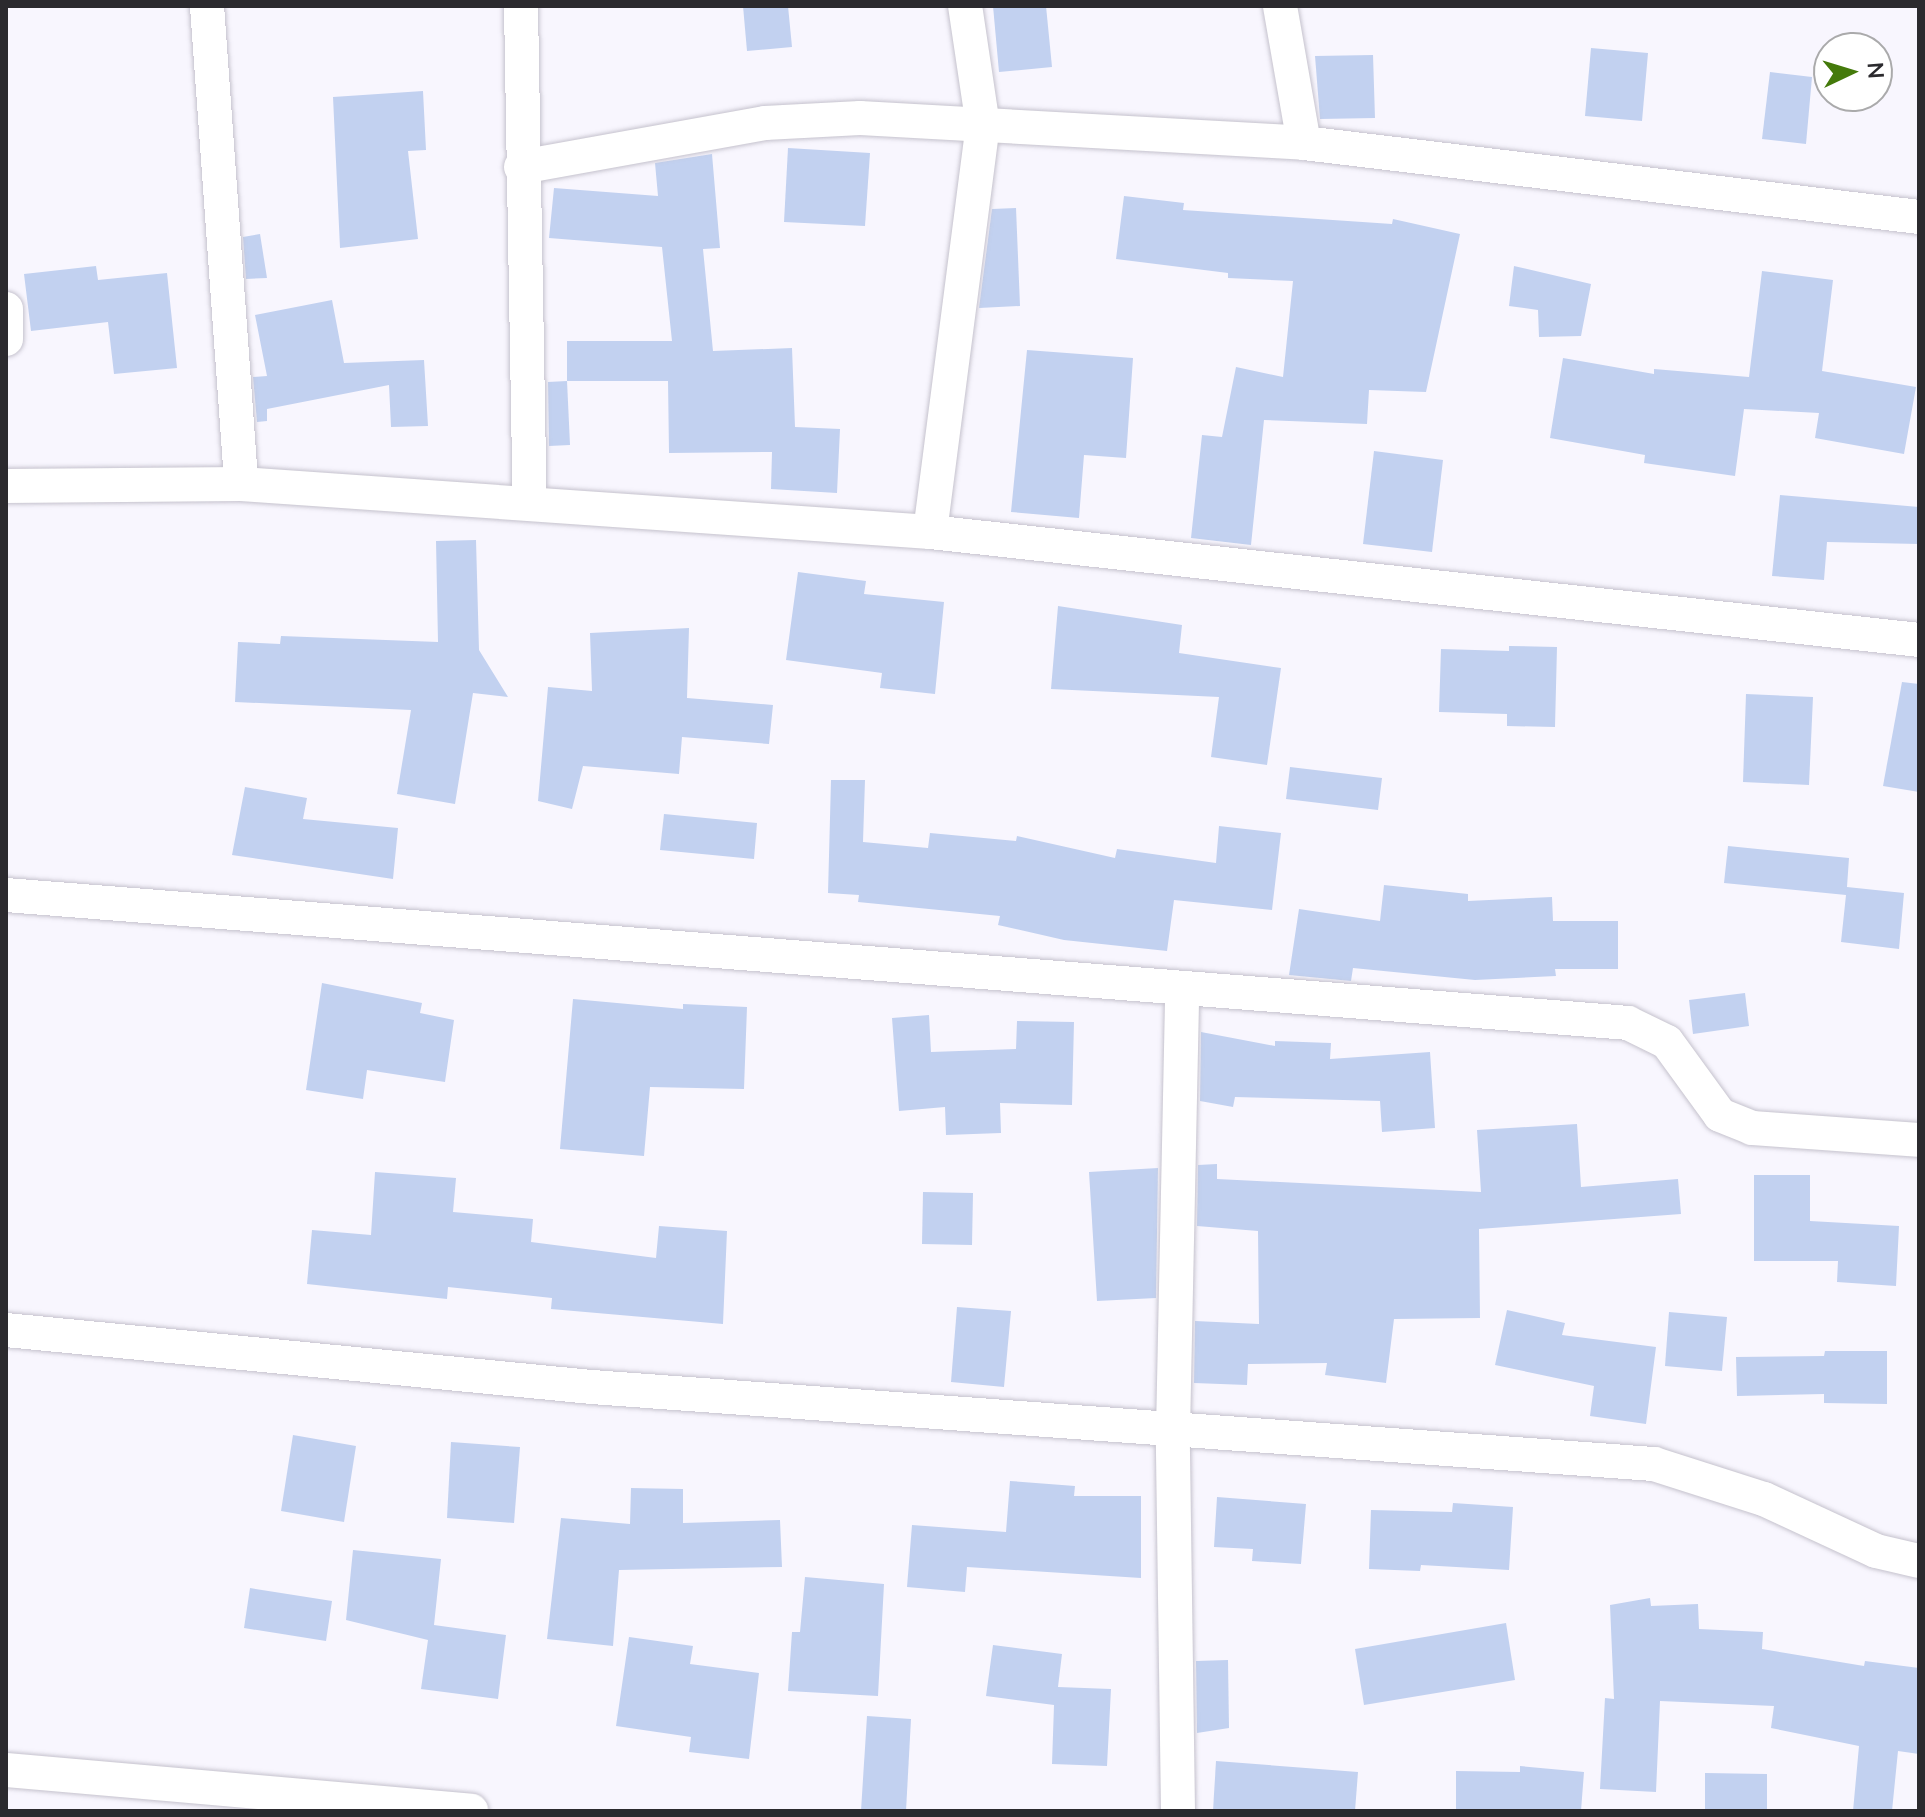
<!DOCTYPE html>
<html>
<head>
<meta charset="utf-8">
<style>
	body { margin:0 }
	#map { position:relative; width:1925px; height:1817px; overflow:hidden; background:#f8f6fe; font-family:"Nunito Sans",sans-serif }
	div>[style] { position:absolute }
	.building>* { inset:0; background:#c2d1f0 }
	.roads { filter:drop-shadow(0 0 2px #c5c2cd) drop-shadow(0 0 2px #c5c2cd) }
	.minor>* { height:34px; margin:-17px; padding:0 17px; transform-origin:17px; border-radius:17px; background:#fff }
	span { translate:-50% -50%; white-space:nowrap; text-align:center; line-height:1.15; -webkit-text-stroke:6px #fff; paint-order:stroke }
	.frame { position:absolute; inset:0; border:8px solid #2b2a2e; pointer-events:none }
	.north { position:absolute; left:1813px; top:32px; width:80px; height:80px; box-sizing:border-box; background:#fff; border:2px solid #aaaaab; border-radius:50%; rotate:86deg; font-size:22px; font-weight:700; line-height:32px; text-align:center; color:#2b2a2e }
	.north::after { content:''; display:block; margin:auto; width:28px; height:36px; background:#447a0b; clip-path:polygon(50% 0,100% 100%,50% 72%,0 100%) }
</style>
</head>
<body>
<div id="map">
	<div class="building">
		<i style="clip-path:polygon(743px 6px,788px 6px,792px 47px,747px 51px)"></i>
		<i style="clip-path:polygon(993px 6px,1046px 6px,1052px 67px,999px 72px)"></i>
		<i style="clip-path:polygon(1591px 48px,1648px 53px,1642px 121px,1585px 116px)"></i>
		<i style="clip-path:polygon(1373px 55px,1375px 118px,1320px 119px,1315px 56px)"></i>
		<i style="clip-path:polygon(1770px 72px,1812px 77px,1806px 144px,1762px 139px)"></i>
		<i style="clip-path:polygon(423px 91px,426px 150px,408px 151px,418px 239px,340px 248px,333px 97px)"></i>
		<i style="clip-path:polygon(788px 148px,870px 153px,865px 226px,784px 222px)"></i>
		<i style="clip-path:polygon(712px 154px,720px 248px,703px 249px,713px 351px,792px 348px,795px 427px,840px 429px,837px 493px,771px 489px,772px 452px,669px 453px,668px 381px,567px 381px,567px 341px,672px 341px,662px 247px,549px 238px,554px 188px,658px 196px,655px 163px)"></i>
		<i style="clip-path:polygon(1124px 196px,1184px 203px,1183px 210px,1392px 224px,1393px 219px,1460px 234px,1426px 392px,1369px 390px,1367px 424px,1264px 420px,1251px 545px,1191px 538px,1202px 435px,1222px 437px,1236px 367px,1283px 377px,1293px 281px,1228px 278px,1228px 273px,1116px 259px)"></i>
		<i style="clip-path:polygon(1016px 208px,1020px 306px,979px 308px,992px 209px)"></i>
		<i style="clip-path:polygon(260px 234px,267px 278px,246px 279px,243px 237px)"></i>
		<i style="clip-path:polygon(96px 266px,98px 280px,167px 273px,177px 368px,114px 374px,108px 322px,31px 331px,24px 274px)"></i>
		<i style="clip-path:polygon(1514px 266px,1591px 284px,1581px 336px,1539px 337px,1538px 310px,1509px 306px)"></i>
		<i style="clip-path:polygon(1762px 271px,1833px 280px,1822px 371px,1916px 387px,1904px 454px,1815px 438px,1819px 413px,1744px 409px,1735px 476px,1644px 463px,1645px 455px,1550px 438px,1563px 358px,1654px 374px,1654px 369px,1749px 377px)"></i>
		<i style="clip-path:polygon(332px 300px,344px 363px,424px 360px,428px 426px,391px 427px,389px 385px,267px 409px,267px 421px,257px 422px,253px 377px,267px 376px,255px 315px)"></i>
		<i style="clip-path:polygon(1027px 350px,1133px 358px,1126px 458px,1084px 455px,1079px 518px,1011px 512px)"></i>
		<i style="clip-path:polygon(567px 381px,570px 445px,549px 446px,548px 382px)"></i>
		<i style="clip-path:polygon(1374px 451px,1443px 460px,1432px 552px,1363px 544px)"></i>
		<i style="clip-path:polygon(1780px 495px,1919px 507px,1919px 544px,1827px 542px,1824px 580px,1772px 576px)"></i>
		<i style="clip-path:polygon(476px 540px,479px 650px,508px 697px,473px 693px,455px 804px,397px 794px,411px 710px,235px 702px,238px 642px,280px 644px,281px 636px,438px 642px,436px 541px)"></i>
		<i style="clip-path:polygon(798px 572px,866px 581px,864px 594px,944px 602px,935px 694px,880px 688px,882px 673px,786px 660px)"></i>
		<i style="clip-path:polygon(1058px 606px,1182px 625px,1179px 653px,1281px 668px,1267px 765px,1211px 757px,1219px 697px,1051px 689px)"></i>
		<i style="clip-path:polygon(689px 628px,687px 698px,773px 705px,769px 744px,682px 737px,679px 774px,583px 766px,572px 809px,538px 801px,548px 687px,592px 691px,590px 633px)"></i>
		<i style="clip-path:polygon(1509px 646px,1557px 647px,1555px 727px,1507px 726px,1507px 714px,1439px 712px,1441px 649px,1509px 651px)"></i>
		<i style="clip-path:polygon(1902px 682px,1919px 684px,1919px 792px,1883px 786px)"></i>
		<i style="clip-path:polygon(1746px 694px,1813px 697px,1809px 785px,1743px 782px)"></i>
		<i style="clip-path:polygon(1290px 767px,1382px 778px,1378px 810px,1286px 799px)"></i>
		<i style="clip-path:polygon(831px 780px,865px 780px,863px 842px,928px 848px,930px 833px,1016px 841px,1017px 836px,1115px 858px,1117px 849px,1216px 863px,1219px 826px,1281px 833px,1272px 910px,1174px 900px,1167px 951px,1064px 940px,998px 925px,1000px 916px,858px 902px,859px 895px,828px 893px)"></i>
		<i style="clip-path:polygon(245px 787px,307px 798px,303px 819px,398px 828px,393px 879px,232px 855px)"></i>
		<i style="clip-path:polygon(664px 814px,757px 823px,754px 859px,660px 850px)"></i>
		<i style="clip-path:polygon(1728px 846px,1849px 858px,1847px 887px,1904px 893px,1899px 949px,1841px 942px,1846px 895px,1724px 883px)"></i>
		<i style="clip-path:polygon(1384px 885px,1468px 894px,1468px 901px,1552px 897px,1553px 921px,1618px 921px,1618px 969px,1555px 969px,1556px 976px,1475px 980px,1353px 968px,1351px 981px,1289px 975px,1299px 909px,1380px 921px)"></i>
		<i style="clip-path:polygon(322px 983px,422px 1003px,420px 1013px,454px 1020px,445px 1082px,367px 1070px,363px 1099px,306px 1090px)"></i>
		<i style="clip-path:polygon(1745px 993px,1749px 1026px,1693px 1034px,1689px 1000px)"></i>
		<i style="clip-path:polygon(573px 999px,683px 1009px,683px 1004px,747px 1007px,744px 1089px,650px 1087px,644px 1156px,560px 1149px)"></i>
		<i style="clip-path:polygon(929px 1015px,931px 1052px,1016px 1049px,1017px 1021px,1074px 1022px,1072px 1105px,1000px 1103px,1001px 1133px,946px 1135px,945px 1107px,899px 1111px,892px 1018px)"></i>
		<i style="clip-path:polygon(1201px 1032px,1275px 1046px,1275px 1041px,1331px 1043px,1330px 1059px,1430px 1052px,1435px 1128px,1382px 1132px,1380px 1101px,1235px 1097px,1233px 1107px,1200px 1101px)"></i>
		<i style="clip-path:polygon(1577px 1124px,1581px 1187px,1678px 1179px,1681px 1214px,1479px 1229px,1480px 1318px,1394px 1319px,1386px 1383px,1325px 1375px,1327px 1363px,1248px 1364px,1247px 1385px,1194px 1383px,1195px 1321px,1259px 1324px,1258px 1231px,1197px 1226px,1198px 1165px,1217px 1164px,1217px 1179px,1481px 1192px,1477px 1130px)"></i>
		<i style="clip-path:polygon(1158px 1168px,1156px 1298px,1097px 1301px,1089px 1172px)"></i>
		<i style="clip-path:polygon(375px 1172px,456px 1178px,453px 1212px,533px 1219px,531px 1242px,656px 1258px,659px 1226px,727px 1231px,723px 1324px,551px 1309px,552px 1298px,448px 1287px,447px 1299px,307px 1284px,312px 1230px,371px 1235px)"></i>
		<i style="clip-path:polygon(1754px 1175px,1810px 1175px,1810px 1221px,1899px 1226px,1896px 1286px,1837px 1282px,1838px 1261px,1754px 1261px)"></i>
		<i style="clip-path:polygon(923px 1192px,973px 1193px,972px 1245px,922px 1244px)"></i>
		<i style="clip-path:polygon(957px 1307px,1011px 1311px,1004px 1387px,951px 1382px)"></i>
		<i style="clip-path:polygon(1507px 1310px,1565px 1323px,1562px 1335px,1656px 1347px,1646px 1424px,1590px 1416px,1594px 1386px,1495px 1365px)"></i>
		<i style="clip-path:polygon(1669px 1312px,1727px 1317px,1722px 1371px,1665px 1366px)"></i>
		<i style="clip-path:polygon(1825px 1351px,1887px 1351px,1887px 1404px,1824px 1403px,1824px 1394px,1737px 1396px,1736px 1357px,1824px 1356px)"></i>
		<i style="clip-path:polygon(293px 1435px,356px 1446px,344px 1522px,281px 1511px)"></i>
		<i style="clip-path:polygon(451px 1442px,520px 1447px,514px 1523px,447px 1518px)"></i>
		<i style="clip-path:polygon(1010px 1481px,1075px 1486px,1074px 1496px,1141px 1496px,1141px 1578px,967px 1567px,965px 1592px,907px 1587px,912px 1525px,1006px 1532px)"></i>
		<i style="clip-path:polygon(631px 1488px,683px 1489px,683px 1523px,780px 1520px,782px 1567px,619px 1570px,613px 1646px,547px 1639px,561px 1518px,630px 1524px)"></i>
		<i style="clip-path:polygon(1217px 1497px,1306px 1504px,1301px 1564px,1252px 1561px,1253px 1549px,1214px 1547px)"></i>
		<i style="clip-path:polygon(1453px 1503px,1513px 1507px,1509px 1570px,1421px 1565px,1420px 1571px,1369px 1569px,1371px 1510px,1452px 1512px)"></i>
		<i style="clip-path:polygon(353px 1550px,441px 1559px,434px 1625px,506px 1635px,498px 1699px,421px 1689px,428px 1640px,346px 1620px)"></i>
		<i style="clip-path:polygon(805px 1577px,884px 1584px,878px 1696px,788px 1691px,792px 1632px,800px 1632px)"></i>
		<i style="clip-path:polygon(250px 1588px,332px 1601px,326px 1641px,244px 1628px)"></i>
		<i style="clip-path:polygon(1650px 1598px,1651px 1606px,1698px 1604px,1699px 1629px,1763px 1632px,1762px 1649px,1864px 1666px,1865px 1661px,1919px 1668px,1919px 1754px,1898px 1751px,1892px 1811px,1853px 1811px,1859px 1746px,1771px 1728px,1774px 1706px,1660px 1701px,1656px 1792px,1600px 1789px,1605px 1698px,1614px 1699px,1610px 1605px)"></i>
		<i style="clip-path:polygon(1506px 1623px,1515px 1680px,1364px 1705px,1355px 1649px)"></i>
		<i style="clip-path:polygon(629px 1637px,693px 1646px,690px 1664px,759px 1673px,749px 1759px,689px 1752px,691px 1737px,616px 1726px)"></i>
		<i style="clip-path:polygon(993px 1645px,1062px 1654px,1058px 1687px,1111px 1689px,1107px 1766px,1052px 1764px,1054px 1705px,986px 1696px)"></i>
		<i style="clip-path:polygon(1228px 1660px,1229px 1728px,1197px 1733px,1196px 1661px)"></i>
		<i style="clip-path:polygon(867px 1716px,911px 1719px,906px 1811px,861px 1811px)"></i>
		<i style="clip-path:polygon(1216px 1761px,1358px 1772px,1355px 1811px,1213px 1811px)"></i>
		<i style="clip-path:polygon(1520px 1766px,1584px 1772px,1581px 1811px,1456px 1811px,1456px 1771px,1520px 1772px)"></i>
		<i style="clip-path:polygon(1705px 1773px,1767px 1774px,1767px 1811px,1705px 1811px)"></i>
	</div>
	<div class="roads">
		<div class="minor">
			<i style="left:207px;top:6px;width:479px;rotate:85.9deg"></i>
			<i style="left:521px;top:6px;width:495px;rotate:89deg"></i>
			<i style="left:1280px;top:6px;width:139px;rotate:80.1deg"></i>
			<i style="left:521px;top:167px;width:248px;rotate:-10.2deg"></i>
			<i style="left:765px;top:123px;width:95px;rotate:-3deg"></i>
			<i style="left:860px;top:118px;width:445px;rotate:3.2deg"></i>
			<i style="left:1304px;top:143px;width:619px;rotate:6.86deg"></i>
			<i style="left:6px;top:309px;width:30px;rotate:90deg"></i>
			<i style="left:6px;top:486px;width:235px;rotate:-0.5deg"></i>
			<i style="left:241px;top:484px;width:691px;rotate:3.99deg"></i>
			<i style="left:930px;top:532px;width:995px;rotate:6.23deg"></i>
			<i style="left:930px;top:532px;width:409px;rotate:-82.6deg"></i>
			<i style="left:983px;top:126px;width:121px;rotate:-98.5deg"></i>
			<i style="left:6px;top:895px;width:1627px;rotate:4.51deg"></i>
			<i style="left:1628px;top:1023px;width:43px;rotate:26deg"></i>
			<i style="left:1667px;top:1042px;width:90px;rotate:54deg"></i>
			<i style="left:1720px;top:1115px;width:35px;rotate:22deg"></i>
			<i style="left:1752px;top:1128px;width:167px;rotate:4.1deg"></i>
			<i style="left:6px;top:1330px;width:589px;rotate:5.56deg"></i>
			<i style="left:592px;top:1387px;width:1065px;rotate:4.15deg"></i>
			<i style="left:1654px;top:1464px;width:115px;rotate:17.7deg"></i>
			<i style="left:1764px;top:1499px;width:123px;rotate:24.9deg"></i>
			<i style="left:1876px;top:1551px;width:44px;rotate:13.1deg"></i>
			<i style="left:6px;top:1770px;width:467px;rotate:5deg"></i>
			<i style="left:1178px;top:1811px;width:380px;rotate:-90.8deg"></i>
			<i style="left:1173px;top:1431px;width:443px;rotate:-88.8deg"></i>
		</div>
	</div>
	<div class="frame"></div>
	<div class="north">N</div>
</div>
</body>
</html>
